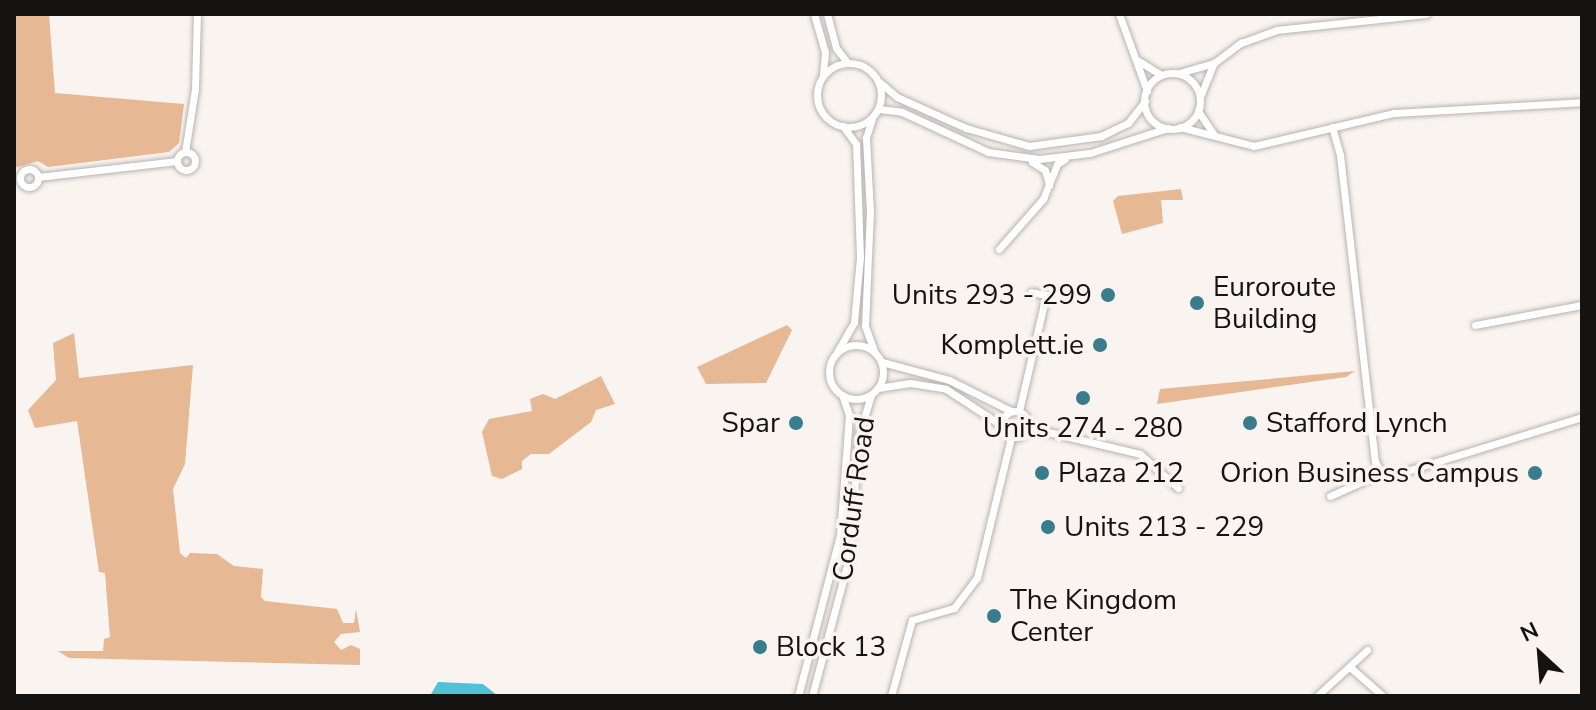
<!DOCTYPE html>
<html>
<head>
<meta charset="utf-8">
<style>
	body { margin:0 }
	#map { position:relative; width:1596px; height:710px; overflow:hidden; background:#f9f4f0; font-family:"Nunito Sans",sans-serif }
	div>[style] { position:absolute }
	.green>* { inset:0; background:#e7b894 }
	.water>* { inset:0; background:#4fc1d9 }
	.roads { filter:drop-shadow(0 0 2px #b8b3b0) drop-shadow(0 0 2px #b8b3b0) }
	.minor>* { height:7px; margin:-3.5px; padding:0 3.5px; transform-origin:3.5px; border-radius:3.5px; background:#fff }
	.minor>.ring { margin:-3.5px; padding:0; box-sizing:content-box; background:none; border:7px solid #fff; border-radius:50% }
	.dots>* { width:22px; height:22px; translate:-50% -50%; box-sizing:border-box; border:4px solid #f9f4f0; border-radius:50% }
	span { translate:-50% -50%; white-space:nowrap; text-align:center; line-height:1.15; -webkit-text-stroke:7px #f9f4f0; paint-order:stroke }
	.poi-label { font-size:28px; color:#151312 }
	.left { translate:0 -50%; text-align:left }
	.right { translate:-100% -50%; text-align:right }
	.street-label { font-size:28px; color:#151312 }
	.frame { position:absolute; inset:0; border:16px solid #151312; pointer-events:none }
	.north { position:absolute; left:1500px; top:614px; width:80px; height:80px; -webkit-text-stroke:6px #f9f4f0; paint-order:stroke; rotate:334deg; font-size:22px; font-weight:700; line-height:32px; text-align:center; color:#151312 }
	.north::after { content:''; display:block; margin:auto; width:28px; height:36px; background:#151312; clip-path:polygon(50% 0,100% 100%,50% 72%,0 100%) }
</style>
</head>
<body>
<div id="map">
	<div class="green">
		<i style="clip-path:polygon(14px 14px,49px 14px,55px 93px,184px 104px,179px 143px,169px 152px,48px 167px,38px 161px,14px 168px)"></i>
		<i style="clip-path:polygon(1181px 189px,1183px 200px,1161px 200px,1163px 223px,1122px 234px,1113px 201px,1118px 196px)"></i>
		<i style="clip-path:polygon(787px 325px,792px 330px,766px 383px,706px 384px,697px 367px)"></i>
		<i style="clip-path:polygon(74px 333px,79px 378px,193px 365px,185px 464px,173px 489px,180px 553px,186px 558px,190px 553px,217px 554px,234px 566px,263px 569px,261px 597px,265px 601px,337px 609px,343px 623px,354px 623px,356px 609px,360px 632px,341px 634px,334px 642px,341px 650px,351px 645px,360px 649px,360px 665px,69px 658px,58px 651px,103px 651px,104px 639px,110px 637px,105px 573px,99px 572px,77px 421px,35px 428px,28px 410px,56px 380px,53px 343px)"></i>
		<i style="clip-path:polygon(1355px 371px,1346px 377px,1157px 404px,1160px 389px)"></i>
		<i style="clip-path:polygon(601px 376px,615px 404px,596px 410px,591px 422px,549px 454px,531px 454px,522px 461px,522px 469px,502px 479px,492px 476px,482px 432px,489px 419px,532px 411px,530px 399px,543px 394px,555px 399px)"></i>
	</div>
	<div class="water">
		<i style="clip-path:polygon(438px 682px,483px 684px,498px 696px,430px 696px)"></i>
	</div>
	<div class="roads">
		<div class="minor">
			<i style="left:814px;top:14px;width:40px;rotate:74deg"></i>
			<i style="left:825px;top:52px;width:23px;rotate:95deg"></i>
			<i style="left:827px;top:14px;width:35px;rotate:75deg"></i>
			<i style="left:836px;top:48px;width:18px;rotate:52deg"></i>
			<i style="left:1119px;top:14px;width:82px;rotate:70deg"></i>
			<i style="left:1137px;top:60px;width:28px;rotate:32deg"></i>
			<i class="ring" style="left:817px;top:63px;width:57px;height:57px"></i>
			<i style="left:1179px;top:73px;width:36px;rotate:-16deg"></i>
			<i style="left:1214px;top:63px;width:34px;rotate:-37deg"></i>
			<i style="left:1241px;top:43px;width:37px;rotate:-20deg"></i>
			<i style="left:1276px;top:30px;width:151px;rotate:-6.1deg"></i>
			<i class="ring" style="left:1144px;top:73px;width:49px;height:49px"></i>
			<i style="left:878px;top:81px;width:25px;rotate:40deg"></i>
			<i style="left:897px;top:97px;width:76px;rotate:24.2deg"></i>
			<i style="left:966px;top:128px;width:66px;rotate:15.9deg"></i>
			<i style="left:1029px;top:146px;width:73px;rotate:-7.9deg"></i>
			<i style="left:1101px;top:136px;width:30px;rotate:-26deg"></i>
			<i style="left:1128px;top:123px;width:28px;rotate:-52deg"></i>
			<i style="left:1200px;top:97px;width:37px;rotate:-68deg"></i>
			<i style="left:879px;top:109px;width:23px;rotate:7deg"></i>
			<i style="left:902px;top:112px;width:95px;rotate:24.9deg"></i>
			<i style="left:988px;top:152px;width:51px;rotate:7.8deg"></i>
			<i style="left:1039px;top:159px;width:51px;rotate:-6.7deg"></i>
			<i style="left:1090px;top:153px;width:82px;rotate:-17.8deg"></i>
			<i style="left:1198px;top:111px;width:30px;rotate:56deg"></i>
			<i style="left:872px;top:119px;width:20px;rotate:108deg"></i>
			<i style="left:866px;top:138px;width:73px;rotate:86.9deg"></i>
			<i style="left:870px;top:211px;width:115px;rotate:92.5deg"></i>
			<i style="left:865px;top:326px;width:27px;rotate:70deg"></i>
			<i style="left:1180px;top:127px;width:76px;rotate:14.4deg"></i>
			<i style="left:1254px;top:146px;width:144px;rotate:-13.3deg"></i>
			<i style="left:1394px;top:113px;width:188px;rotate:-3.3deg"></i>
			<i style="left:1332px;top:127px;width:29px;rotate:74deg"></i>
			<i style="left:1340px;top:155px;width:308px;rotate:83.5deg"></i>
			<i style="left:1375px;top:461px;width:13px;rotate:63deg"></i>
			<i style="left:185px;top:152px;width:64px;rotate:-81deg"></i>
			<i style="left:195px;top:89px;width:75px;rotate:-88.5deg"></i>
			<i class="ring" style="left:177px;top:152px;width:11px;height:11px"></i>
			<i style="left:1032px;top:162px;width:15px;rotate:32deg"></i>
			<i style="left:1045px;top:170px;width:16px;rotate:75deg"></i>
			<i class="ring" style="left:20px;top:169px;width:11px;height:11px"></i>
			<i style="left:38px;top:177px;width:140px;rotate:-6.6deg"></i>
			<i style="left:999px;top:249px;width:67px;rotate:-48.7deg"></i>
			<i style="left:1043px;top:199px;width:38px;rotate:-68deg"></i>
			<i style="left:1057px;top:164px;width:9px;rotate:-32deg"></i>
			<i style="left:1475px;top:325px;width:109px;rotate:-10.6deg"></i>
			<i class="ring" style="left:829px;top:345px;width:47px;height:47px"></i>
			<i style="left:837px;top:352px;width:34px;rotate:-60deg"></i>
			<i style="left:854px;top:322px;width:65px;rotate:-84.7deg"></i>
			<i style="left:860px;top:257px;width:113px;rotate:-92deg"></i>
			<i style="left:856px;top:144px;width:22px;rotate:-126deg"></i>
			<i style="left:882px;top:362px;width:69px;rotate:15deg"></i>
			<i style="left:949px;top:380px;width:69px;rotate:26.6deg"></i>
			<i style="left:878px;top:388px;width:32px;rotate:-9deg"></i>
			<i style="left:910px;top:383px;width:36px;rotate:9deg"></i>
			<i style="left:946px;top:389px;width:66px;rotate:33.2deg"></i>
			<i class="ring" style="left:1002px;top:411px;width:19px;height:19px"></i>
			<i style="left:1019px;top:411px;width:119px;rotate:-76.9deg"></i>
			<i style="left:1046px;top:295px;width:15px;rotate:-169deg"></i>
			<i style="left:1027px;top:427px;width:116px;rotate:13.4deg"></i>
			<i style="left:1140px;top:454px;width:51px;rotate:41.8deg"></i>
			<i style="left:1381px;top:473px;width:16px;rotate:4deg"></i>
			<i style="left:1397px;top:474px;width:194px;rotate:-17.1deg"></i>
			<i style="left:1330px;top:496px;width:56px;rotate:-24.3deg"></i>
			<i style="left:1351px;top:668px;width:43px;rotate:41.2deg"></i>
			<i style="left:798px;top:696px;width:166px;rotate:-75.4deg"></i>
			<i style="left:840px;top:535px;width:120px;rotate:-85.7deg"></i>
			<i style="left:849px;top:415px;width:21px;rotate:-109deg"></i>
			<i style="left:812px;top:696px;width:136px;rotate:-75deg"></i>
			<i style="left:847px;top:565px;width:135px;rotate:-84.5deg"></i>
			<i style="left:860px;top:431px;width:38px;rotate:-73deg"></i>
			<i style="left:891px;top:696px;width:79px;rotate:-74.6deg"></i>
			<i style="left:912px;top:620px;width:44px;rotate:-15.9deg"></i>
			<i style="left:954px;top:608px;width:38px;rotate:-53deg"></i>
			<i style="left:977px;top:578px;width:145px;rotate:-76.4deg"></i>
			<i style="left:1317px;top:696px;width:68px;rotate:-42.6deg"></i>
		</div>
	</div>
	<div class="dots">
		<i style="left:1108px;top:295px;background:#397d8c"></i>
		<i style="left:1197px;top:303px;background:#397d8c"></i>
		<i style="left:1100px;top:345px;background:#397d8c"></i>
		<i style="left:1083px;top:398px;background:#397d8c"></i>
		<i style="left:796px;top:423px;background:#397d8c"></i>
		<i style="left:1250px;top:423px;background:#397d8c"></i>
		<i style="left:1042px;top:473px;background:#397d8c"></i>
		<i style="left:1535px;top:473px;background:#397d8c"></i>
		<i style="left:1048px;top:527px;background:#397d8c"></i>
		<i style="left:994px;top:616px;background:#397d8c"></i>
		<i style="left:760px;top:647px;background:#397d8c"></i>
	</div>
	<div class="poi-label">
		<span class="left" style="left:1213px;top:303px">Euroroute<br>Building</span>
		<span class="right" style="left:1092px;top:295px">Units 293 - 299</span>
		<span class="right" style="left:1084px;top:345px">Komplett.ie</span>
		<span class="right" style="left:780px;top:423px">Spar</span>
		<span class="left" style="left:1266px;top:423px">Stafford Lynch</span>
		<span style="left:1083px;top:428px">Units 274 - 280</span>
		<span class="left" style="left:1058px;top:473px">Plaza 212</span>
		<span class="right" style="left:1519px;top:473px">Orion Business Campus</span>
		<span class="left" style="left:1064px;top:527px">Units 213 - 229</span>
		<span class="left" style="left:1010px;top:616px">The Kingdom<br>Center</span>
		<span class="left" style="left:776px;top:647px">Block 13</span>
	</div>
	<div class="street-label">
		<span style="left:854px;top:499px;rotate:-82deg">Corduff Road</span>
	</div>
	<div class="frame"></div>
	<div class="north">N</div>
</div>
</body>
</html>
